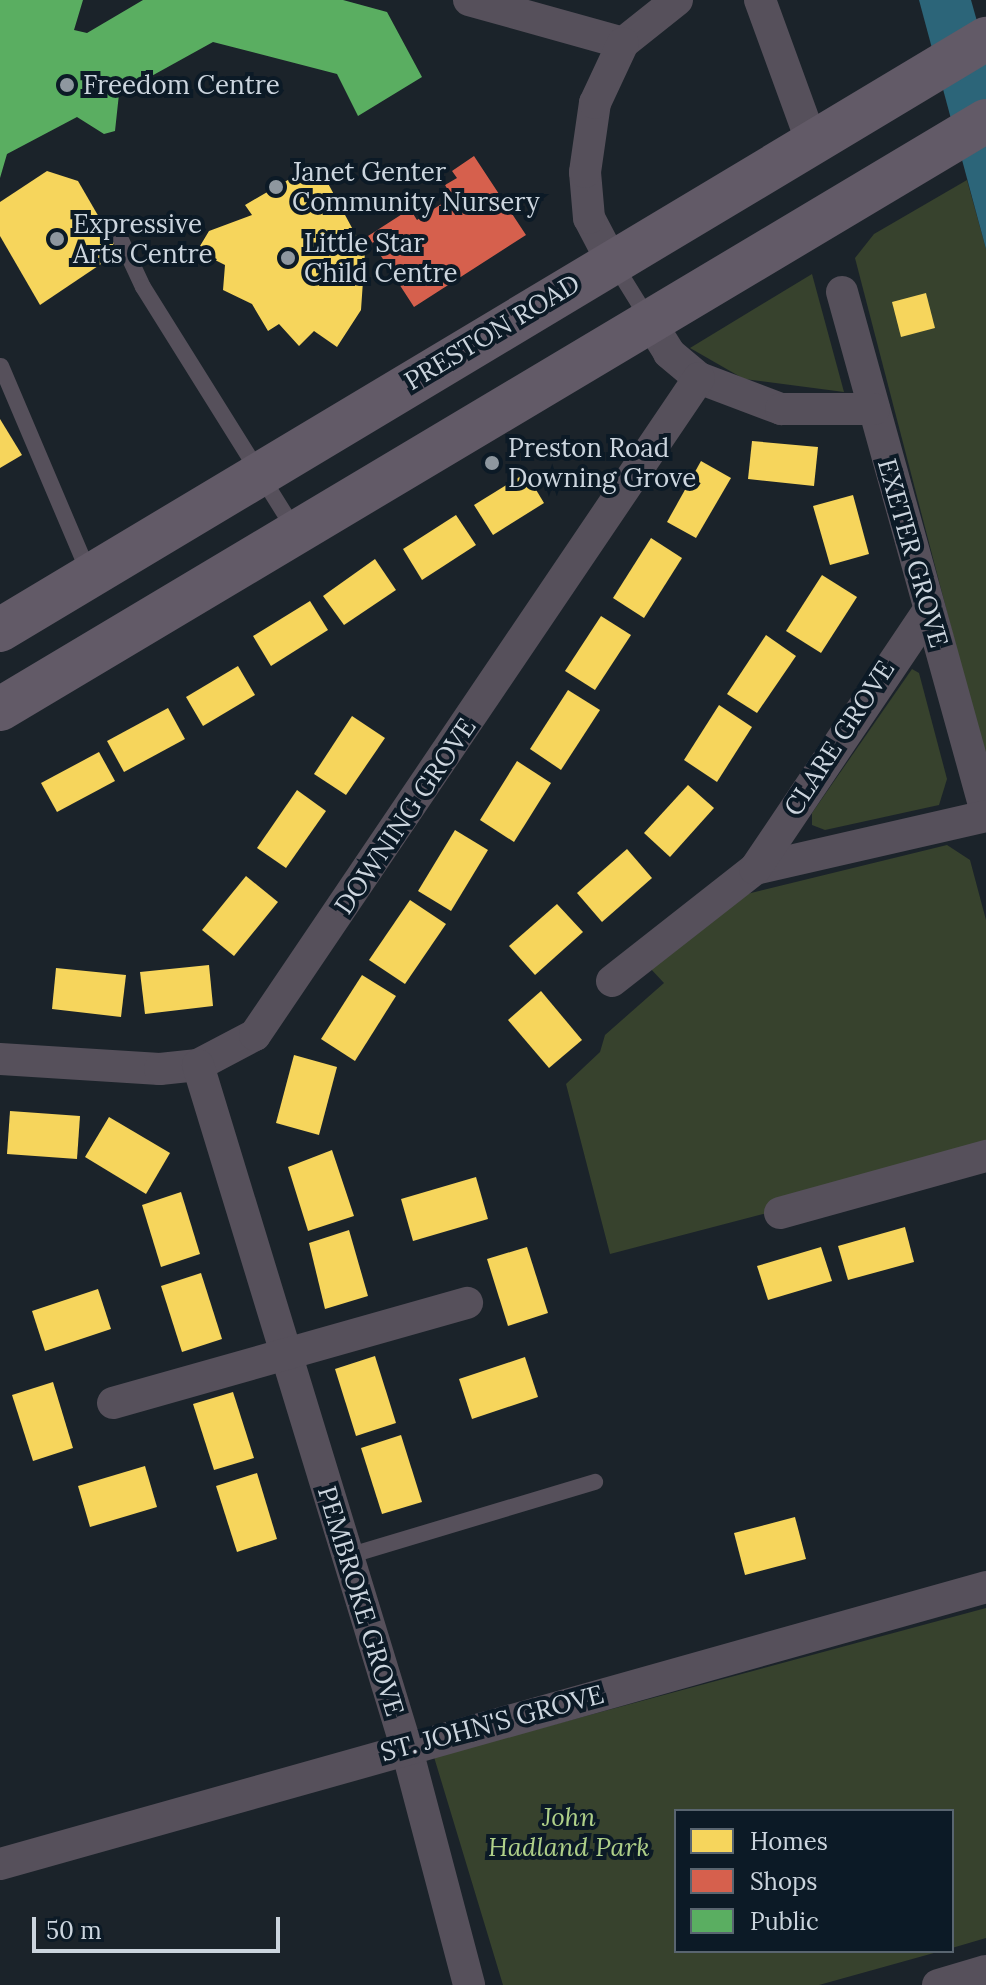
<!DOCTYPE html>
<html>
<head>
<meta charset="utf-8">
<style>
	body { margin:0 }
	#map { position:relative; width:986px; height:1985px; overflow:hidden; background:#1b232a; font-family:Lora,serif }
	div>[style] { position:absolute }
	.green>* { inset:0; background:#37422d }
	.water>* { inset:0; background:#2c6579 }
	.homes>* { inset:0; background:#f6d55c }
	.shops>* { inset:0; background:#d6604d }
	.public>* { inset:0; background:#5aae61 }
	.lane>* { height:16px; margin:-8px; padding:0 8px; transform-origin:8px; border-radius:8px; background:#56505b }
	.street>* { height:32px; margin:-16px; padding:0 16px; transform-origin:16px; border-radius:16px; background:#56505b }
	.secondary>* { height:44px; margin:-22px; padding:0 22px; transform-origin:22px; border-radius:22px; background:#625a67 }
	.dots>* { width:22px; height:22px; translate:-50% -50%; box-sizing:border-box; border:4px solid #0c1a26; border-radius:50% }
	span { translate:-50% -50%; white-space:nowrap; text-align:center; line-height:1.15; -webkit-text-stroke:8px #0c1a26; paint-order:stroke }
	.poi-label { font-size:26px; color:#ccd5de }
	.left { translate:0 -50%; text-align:left }
	.street-label { font-size:26px; color:#ccd5de }
	.park-label { font-size:26px; color:#afd089; font-style:italic }
	.legend { position:absolute; left:674px; top:1809px; width:280px; height:144px; box-sizing:border-box; background:#0c1a26; border:2px solid #596570; margin:0; padding:10px 14px; list-style:none; font-size:24px; color:#ccd5de }
	.legend li { display:flex; align-items:center; gap:16px; height:40px }
	.legend b { width:40px; border:2px solid #596570 }
	.scale { position:absolute; left:32px; top:1917px; width:248px; height:36px; box-sizing:border-box; border:4px solid #ccd5de; border-top:0; padding-left:10px; font-size:24px; line-height:28px; white-space:nowrap; color:#ccd5de; -webkit-text-stroke:6px #0c1a26; paint-order:stroke }
</style>
</head>
<body>
<div id="map">
	<div class="green">
		<i style="clip-path:polygon(967px 180px,986px 249px,986px 762px,855px 258px,874px 234px)"></i>
		<i style="clip-path:polygon(812px 274px,844px 392px,744px 379px,690px 348px)"></i>
		<i style="clip-path:polygon(912px 669px,919px 673px,947px 779px,939px 805px,825px 830px,812px 825px,812px 813px)"></i>
		<i style="clip-path:polygon(947px 845px,970px 860px,986px 920px,986px 1156px,610px 1254px,566px 1084px,600px 1052px,605px 1035px,664px 983px,649px 967px,739px 896px)"></i>
		<i style="clip-path:polygon(986px 1608px,986px 1938px,952px 1948px,952px 1811px,676px 1811px,676px 1951px,941px 1951px,819px 1985px,503px 1985px,434px 1757px)"></i>
	</div>
	<div class="water">
		<i style="clip-path:polygon(919px 0,971px 0,986px 53px,986px 249px)"></i>
	</div>
	<div class="homes">
		<i style="clip-path:polygon(317px 163px,365px 252px,361px 310px,337px 347px,314px 331px,299px 346px,279px 324px,268px 331px,252px 304px,223px 290px,225px 265px,197px 251px,209px 231px,252px 215px,245px 205px)"></i>
		<i style="clip-path:polygon(47px 171px,78px 181px,114px 243px,104px 262px,40px 305px,0 236px,0 202px)"></i>
		<i style="clip-path:polygon(926px 293px,935px 328px,901px 337px,892px 302px)"></i>
		<i style="clip-path:polygon(0 419px,22px 455px,0 468px)"></i>
		<i style="clip-path:polygon(752px 441px,818px 447px,814px 486px,748px 479px)"></i>
		<i style="clip-path:polygon(701px 461px,731px 478px,696px 538px,667px 522px)"></i>
		<i style="clip-path:polygon(526px 473px,544px 503px,493px 535px,474px 505px)"></i>
		<i style="clip-path:polygon(853px 495px,869px 554px,830px 565px,813px 506px)"></i>
		<i style="clip-path:polygon(456px 515px,476px 545px,422px 580px,403px 549px)"></i>
		<i style="clip-path:polygon(651px 538px,682px 558px,644px 618px,613px 598px)"></i>
		<i style="clip-path:polygon(375px 559px,396px 590px,344px 625px,323px 596px)"></i>
		<i style="clip-path:polygon(822px 575px,857px 597px,821px 653px,786px 631px)"></i>
		<i style="clip-path:polygon(310px 601px,328px 630px,271px 666px,253px 636px)"></i>
		<i style="clip-path:polygon(601px 616px,631px 635px,595px 690px,565px 671px)"></i>
		<i style="clip-path:polygon(766px 635px,796px 656px,757px 713px,727px 694px)"></i>
		<i style="clip-path:polygon(238px 666px,255px 695px,203px 726px,186px 697px)"></i>
		<i style="clip-path:polygon(568px 690px,600px 710px,561px 770px,530px 749px)"></i>
		<i style="clip-path:polygon(719px 705px,752px 727px,717px 782px,684px 760px)"></i>
		<i style="clip-path:polygon(168px 708px,185px 739px,124px 772px,107px 741px)"></i>
		<i style="clip-path:polygon(352px 716px,385px 738px,346px 795px,314px 774px)"></i>
		<i style="clip-path:polygon(99px 752px,115px 781px,57px 812px,41px 783px)"></i>
		<i style="clip-path:polygon(517px 761px,551px 783px,514px 842px,480px 820px)"></i>
		<i style="clip-path:polygon(688px 785px,714px 808px,670px 857px,644px 833px)"></i>
		<i style="clip-path:polygon(297px 790px,326px 811px,286px 868px,257px 848px)"></i>
		<i style="clip-path:polygon(455px 830px,488px 850px,451px 911px,418px 891px)"></i>
		<i style="clip-path:polygon(627px 849px,652px 878px,602px 922px,577px 893px)"></i>
		<i style="clip-path:polygon(246px 876px,278px 902px,234px 956px,202px 930px)"></i>
		<i style="clip-path:polygon(410px 900px,446px 924px,405px 984px,369px 960px)"></i>
		<i style="clip-path:polygon(557px 904px,583px 932px,535px 975px,509px 946px)"></i>
		<i style="clip-path:polygon(209px 965px,213px 1006px,145px 1014px,140px 972px)"></i>
		<i style="clip-path:polygon(56px 968px,126px 975px,121px 1017px,52px 1009px)"></i>
		<i style="clip-path:polygon(362px 975px,396px 996px,355px 1061px,321px 1039px)"></i>
		<i style="clip-path:polygon(541px 991px,582px 1040px,549px 1068px,508px 1020px)"></i>
		<i style="clip-path:polygon(294px 1055px,337px 1067px,319px 1135px,276px 1123px)"></i>
		<i style="clip-path:polygon(10px 1111px,80px 1116px,77px 1159px,7px 1154px)"></i>
		<i style="clip-path:polygon(109px 1117px,170px 1153px,146px 1194px,85px 1157px)"></i>
		<i style="clip-path:polygon(332px 1150px,354px 1216px,308px 1231px,288px 1167px)"></i>
		<i style="clip-path:polygon(476px 1177px,488px 1219px,413px 1241px,401px 1199px)"></i>
		<i style="clip-path:polygon(181px 1192px,200px 1254px,161px 1267px,142px 1205px)"></i>
		<i style="clip-path:polygon(905px 1227px,914px 1262px,848px 1280px,838px 1246px)"></i>
		<i style="clip-path:polygon(349px 1230px,368px 1296px,325px 1309px,309px 1243px)"></i>
		<i style="clip-path:polygon(527px 1247px,548px 1313px,508px 1326px,487px 1259px)"></i>
		<i style="clip-path:polygon(821px 1247px,832px 1281px,768px 1300px,757px 1266px)"></i>
		<i style="clip-path:polygon(201px 1273px,222px 1339px,182px 1352px,161px 1286px)"></i>
		<i style="clip-path:polygon(98px 1289px,111px 1329px,45px 1351px,32px 1311px)"></i>
		<i style="clip-path:polygon(375px 1356px,396px 1423px,356px 1436px,335px 1369px)"></i>
		<i style="clip-path:polygon(525px 1357px,538px 1397px,472px 1419px,459px 1379px)"></i>
		<i style="clip-path:polygon(53px 1382px,73px 1448px,33px 1461px,12px 1395px)"></i>
		<i style="clip-path:polygon(233px 1392px,254px 1458px,214px 1470px,193px 1404px)"></i>
		<i style="clip-path:polygon(401px 1435px,422px 1502px,382px 1514px,361px 1448px)"></i>
		<i style="clip-path:polygon(145px 1466px,157px 1507px,90px 1527px,78px 1486px)"></i>
		<i style="clip-path:polygon(257px 1473px,277px 1539px,237px 1552px,216px 1486px)"></i>
		<i style="clip-path:polygon(795px 1517px,806px 1559px,745px 1575px,734px 1533px)"></i>
	</div>
	<div class="shops">
		<i style="clip-path:polygon(474px 156px,526px 235px,414px 307px,368px 236px,410px 209px,417px 220px,452px 197px,445px 185px,457px 178px,452px 171px)"></i>
	</div>
	<div class="public">
		<i style="clip-path:polygon(0 0,83px 0,74px 30px,87px 33px,143px 0,343px 0,387px 12px,422px 77px,358px 116px,337px 74px,213px 42px,119px 94px,115px 131px,104px 134px,77px 117px,7px 154px,0 178px)"></i>
	</div>
	<div class="lane">
		<i style="left:115px;top:227px;width:66px;rotate:65deg"></i>
		<i style="left:143px;top:287px;width:287px;rotate:58deg"></i>
		<i style="left:615px;top:265px;width:65px;rotate:58.3deg"></i>
		<i style="left:1px;top:366px;width:225px;rotate:67deg"></i>
		<i style="left:348px;top:1556px;width:258px;rotate:-16.7deg"></i>
	</div>
	<div class="street">
		<i style="left:469px;top:0;width:160px;rotate:15.6deg"></i>
		<i style="left:623px;top:43px;width:69px;rotate:-38.5deg"></i>
		<i style="left:760px;top:0;width:152px;rotate:70deg"></i>
		<i style="left:611px;top:260px;width:47px;rotate:-117.6deg"></i>
		<i style="left:589px;top:218px;width:46px;rotate:-95deg"></i>
		<i style="left:585px;top:172px;width:70px;rotate:-81.8deg"></i>
		<i style="left:595px;top:103px;width:66px;rotate:-65deg"></i>
		<i style="left:842px;top:292px;width:540px;rotate:74.52deg"></i>
		<i style="left:650px;top:322px;width:36px;rotate:58deg"></i>
		<i style="left:669px;top:353px;width:39px;rotate:40deg"></i>
		<i style="left:699px;top:378px;width:88px;rotate:20.7deg"></i>
		<i style="left:781px;top:409px;width:93px"></i>
		<i style="left:755px;top:869px;width:237px;rotate:-12.9deg"></i>
		<i style="left:612px;top:981px;width:182px;rotate:-38.1deg"></i>
		<i style="left:755px;top:869px;width:312px;rotate:-56.1deg"></i>
		<i style="left:0;top:1059px;width:160px;rotate:3.6deg"></i>
		<i style="left:160px;top:1069px;width:38px;rotate:-6deg"></i>
		<i style="left:198px;top:1065px;width:64px;rotate:-27.8deg"></i>
		<i style="left:255px;top:1035px;width:793px;rotate:-55.95deg"></i>
		<i style="left:198px;top:1065px;width:712px;rotate:73.02deg"></i>
		<i style="left:406px;top:1746px;width:247px;rotate:75.2deg"></i>
		<i style="left:780px;top:1213px;width:214px;rotate:-15.5deg"></i>
		<i style="left:113px;top:1403px;width:368px;rotate:-15.8deg"></i>
		<i style="left:0;top:1864px;width:1024px;rotate:-15.69deg"></i>
		<i style="left:938px;top:1985px;width:50px;rotate:-16.3deg"></i>
	</div>
	<div class="secondary">
		<i style="left:0;top:630px;width:1150px;rotate:-30.94deg"></i>
		<i style="left:0;top:709px;width:1148px;rotate:-30.81deg"></i>
	</div>
	<div class="dots">
		<i style="left:67px;top:85px;background:#8e979f"></i>
		<i style="left:276px;top:187px;background:#8e979f"></i>
		<i style="left:57px;top:239px;background:#8e979f"></i>
		<i style="left:288px;top:258px;background:#8e979f"></i>
		<i style="left:492px;top:463px;background:#8e979f"></i>
	</div>
	<div class="poi-label">
		<span class="left" style="left:83px;top:85px">Freedom Centre</span>
		<span class="left" style="left:292px;top:187px">Janet Genter<br>Community Nursery</span>
		<span class="left" style="left:73px;top:239px">Expressive<br>Arts Centre</span>
		<span class="left" style="left:304px;top:258px">Little Star<br>Child Centre</span>
		<span class="left" style="left:508px;top:463px">Preston Road<br>Downing Grove</span>
	</div>
	<div class="street-label">
		<span style="left:492px;top:332px;rotate:-31deg">PRESTON ROAD</span>
		<span style="left:913px;top:553px;rotate:74deg">EXETER GROVE</span>
		<span style="left:839px;top:738px;rotate:-57deg">CLARE GROVE</span>
		<span style="left:405px;top:816px;rotate:-56deg">DOWNING GROVE</span>
		<span style="left:361px;top:1601px;rotate:73deg">PEMBROKE GROVE</span>
		<span style="left:492px;top:1723px;rotate:-15deg">ST. JOHN'S GROVE</span>
	</div>
	<div class="park-label">
		<span style="left:569px;top:1832px">John<br>Hadland Park</span>
	</div>
	<ul class="legend">
	<li><b style="height:22px;background:#f6d55c"></b>Homes</li>
	<li><b style="height:22px;background:#d6604d"></b>Shops</li>
	<li><b style="height:22px;background:#5aae61"></b>Public</li>
	</ul>
	<div class="scale">50 m</div>
</div>
</body>
</html>
